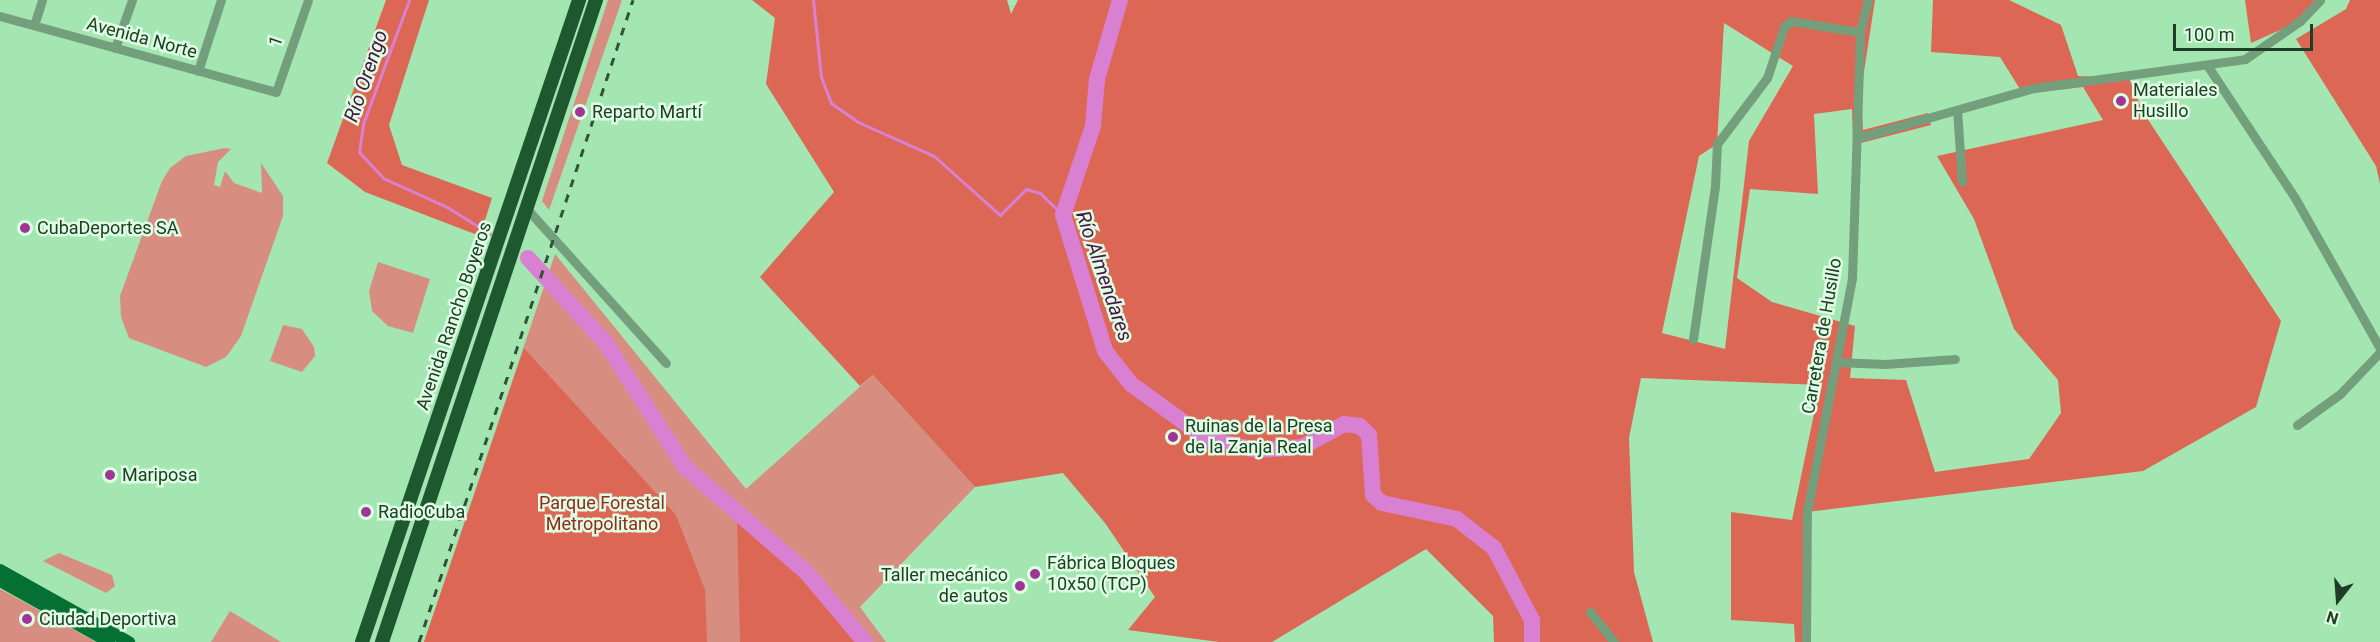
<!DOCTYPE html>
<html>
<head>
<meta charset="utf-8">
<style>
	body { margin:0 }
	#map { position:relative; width:2380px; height:642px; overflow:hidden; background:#a3e6b1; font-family:Roboto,sans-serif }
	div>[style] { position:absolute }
	.green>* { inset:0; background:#d78e81 }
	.forest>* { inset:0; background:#dd6755 }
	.stream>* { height:3px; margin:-1.5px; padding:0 1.5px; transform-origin:1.5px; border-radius:1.5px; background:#da80d2 }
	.river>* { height:16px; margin:-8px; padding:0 8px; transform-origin:8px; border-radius:8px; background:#da80d2 }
	.minor>* { height:9px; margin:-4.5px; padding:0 4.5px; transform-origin:4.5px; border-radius:4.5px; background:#749f7d }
	.major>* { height:12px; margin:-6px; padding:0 6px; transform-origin:6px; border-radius:6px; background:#047033 }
	.highway>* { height:14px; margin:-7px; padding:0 7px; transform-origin:7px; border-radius:7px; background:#1d582f }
	.rail>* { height:3px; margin-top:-1.5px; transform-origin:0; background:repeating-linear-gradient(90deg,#325239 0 8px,transparent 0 16px) }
	.dots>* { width:16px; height:16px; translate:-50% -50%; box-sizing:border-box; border:3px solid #ddfee3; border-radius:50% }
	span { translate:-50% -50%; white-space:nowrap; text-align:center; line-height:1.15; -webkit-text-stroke:5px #ddfee3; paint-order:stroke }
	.street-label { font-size:18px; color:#213c27 }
	.poi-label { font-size:18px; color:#213c27 }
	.left { translate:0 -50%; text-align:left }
	.right { translate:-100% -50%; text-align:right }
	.park-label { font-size:18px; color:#93281b }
	.water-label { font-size:20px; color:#4a1246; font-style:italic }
	.north { position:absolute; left:2308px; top:570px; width:60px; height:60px; -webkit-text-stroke:4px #ddfee3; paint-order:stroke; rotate:197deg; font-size:16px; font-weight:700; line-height:24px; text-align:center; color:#213c27 }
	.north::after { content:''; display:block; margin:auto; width:21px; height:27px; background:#213c27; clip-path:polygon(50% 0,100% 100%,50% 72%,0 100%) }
	.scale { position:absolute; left:2173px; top:24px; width:140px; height:27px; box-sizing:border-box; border:3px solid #213c27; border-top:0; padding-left:8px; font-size:18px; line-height:21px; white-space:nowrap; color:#213c27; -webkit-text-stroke:4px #ddfee3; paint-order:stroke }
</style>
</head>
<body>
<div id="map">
	<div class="green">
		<i style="clip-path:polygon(608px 0,622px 0,549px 210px,542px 201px)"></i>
		<i style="clip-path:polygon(225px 148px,231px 149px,218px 162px,214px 185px,220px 187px,225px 171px,234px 183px,262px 193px,261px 163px,283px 196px,283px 216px,241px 336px,226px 357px,206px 367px,129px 338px,121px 317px,120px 296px,162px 181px,170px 168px,186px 156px)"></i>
		<i style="clip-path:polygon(555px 254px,746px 489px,873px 375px,975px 487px,860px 607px,886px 642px,424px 642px)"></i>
		<i style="clip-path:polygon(378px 262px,430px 279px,413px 333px,388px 326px,372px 311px,369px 291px)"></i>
		<i style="clip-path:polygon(283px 325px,302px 329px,314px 347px,315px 356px,302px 372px,270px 361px)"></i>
		<i style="clip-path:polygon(59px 553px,112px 575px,115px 586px,106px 593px,43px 561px)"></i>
		<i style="clip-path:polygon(0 589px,13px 596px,96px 642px,0 642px)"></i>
		<i style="clip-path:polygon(230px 611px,281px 642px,211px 642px)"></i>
	</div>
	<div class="forest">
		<i style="clip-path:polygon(386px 0,429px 0,389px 125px,402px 165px,492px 198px,480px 236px,365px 192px,327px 163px)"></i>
		<i style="clip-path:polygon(evenodd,752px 0,1007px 0,1011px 14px,1018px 0,1875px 0,1861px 91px,1863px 130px,1928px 113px,1931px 125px,1853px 145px,1852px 109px,1814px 114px,1818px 194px,1750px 189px,1737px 278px,1772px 302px,1855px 326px,1850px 378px,1906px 380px,1935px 472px,2029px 459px,2061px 413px,2058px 380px,2014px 329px,1974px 219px,1937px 156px,2103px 120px,2083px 87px,2023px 94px,2000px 57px,1931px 52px,1933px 0,2009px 0,2061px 25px,2078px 76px,2129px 78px,2143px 112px,2281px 321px,2256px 407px,2143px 471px,1807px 512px,1806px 642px,1795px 642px,1794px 624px,1731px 620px,1731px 512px,1792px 520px,1820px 385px,1641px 378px,1629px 438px,1634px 572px,1653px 642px,1494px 642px,1493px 616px,1426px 549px,1272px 642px,1219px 642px,1128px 630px,1155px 597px,1105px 523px,1063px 473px,975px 487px,873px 375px,860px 386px,760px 277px,834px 192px,766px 84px,775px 18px,752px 0,1724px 23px,1793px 66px,1749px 141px,1725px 349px,1662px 333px,1699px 156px,1717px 144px,1724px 23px)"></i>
		<i style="clip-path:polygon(2245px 0,2320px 0,2300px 21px,2251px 43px)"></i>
		<i style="clip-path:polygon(2350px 0,2380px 0,2380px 184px,2376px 166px,2296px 39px,2346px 9px)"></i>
		<i style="clip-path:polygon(524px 348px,676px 515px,705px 590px,707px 642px,424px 642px)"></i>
		<i style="clip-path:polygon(737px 520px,803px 577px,857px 642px,740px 642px)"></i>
	</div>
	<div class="stream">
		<i style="left:409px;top:0;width:132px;rotate:110.4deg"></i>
		<i style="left:363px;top:124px;width:28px;rotate:98deg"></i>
		<i style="left:359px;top:152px;width:35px;rotate:47deg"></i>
		<i style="left:383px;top:178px;width:70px;rotate:24.4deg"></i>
		<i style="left:447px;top:207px;width:51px;rotate:32.1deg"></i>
		<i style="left:813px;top:0;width:77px;rotate:84.1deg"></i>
		<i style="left:821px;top:77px;width:28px;rotate:69deg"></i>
		<i style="left:831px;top:103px;width:33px;rotate:35deg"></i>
		<i style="left:858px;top:122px;width:83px;rotate:24.1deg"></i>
		<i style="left:934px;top:156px;width:89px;rotate:41.8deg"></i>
		<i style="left:1000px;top:215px;width:37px;rotate:-45deg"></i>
		<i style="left:1026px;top:189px;width:15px;rotate:16deg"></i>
		<i style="left:1040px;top:193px;width:32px;rotate:44deg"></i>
	</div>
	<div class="river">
		<i style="left:1120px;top:0;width:82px;rotate:106.2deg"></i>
		<i style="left:1097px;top:79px;width:47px;rotate:94.9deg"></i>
		<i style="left:1093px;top:126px;width:94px;rotate:108.6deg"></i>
		<i style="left:1063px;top:215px;width:142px;rotate:72.8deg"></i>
		<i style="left:1105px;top:351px;width:42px;rotate:51.8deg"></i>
		<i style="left:1131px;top:384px;width:94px;rotate:35.9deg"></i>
		<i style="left:1207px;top:439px;width:51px;rotate:12.4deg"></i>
		<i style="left:1257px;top:450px;width:45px;rotate:-3.8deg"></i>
		<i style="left:1302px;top:447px;width:48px;rotate:-28.7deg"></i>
		<i style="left:1344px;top:424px;width:16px;rotate:7deg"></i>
		<i style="left:1360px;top:426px;width:13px;rotate:45deg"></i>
		<i style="left:1369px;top:435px;width:60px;rotate:86.2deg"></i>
		<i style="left:1373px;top:495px;width:12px;rotate:42deg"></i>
		<i style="left:1382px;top:503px;width:77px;rotate:12deg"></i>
		<i style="left:1457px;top:519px;width:47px;rotate:38.1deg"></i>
		<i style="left:1494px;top:548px;width:81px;rotate:62.2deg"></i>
		<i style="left:1532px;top:620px;width:22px;rotate:90deg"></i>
		<i style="left:528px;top:258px;width:114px;rotate:47.5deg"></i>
		<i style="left:605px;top:342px;width:148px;rotate:57.4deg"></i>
		<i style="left:685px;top:467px;width:162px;rotate:41deg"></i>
		<i style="left:807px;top:573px;width:90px;rotate:50deg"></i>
	</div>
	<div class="minor">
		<i style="left:0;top:16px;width:286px;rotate:15.4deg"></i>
		<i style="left:276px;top:92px;width:97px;rotate:-70.8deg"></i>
		<i style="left:34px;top:25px;width:26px;rotate:-72deg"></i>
		<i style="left:115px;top:48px;width:51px;rotate:-70.5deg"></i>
		<i style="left:2207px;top:65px;width:159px;rotate:56.5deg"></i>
		<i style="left:2295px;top:198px;width:172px;rotate:60.5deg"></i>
		<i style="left:198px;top:71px;width:75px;rotate:-72.1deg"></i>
		<i style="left:1957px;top:110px;width:72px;rotate:86deg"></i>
		<i style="left:1857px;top:138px;width:184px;rotate:-15.8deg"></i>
		<i style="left:2034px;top:88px;width:213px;rotate:-7.8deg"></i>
		<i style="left:2245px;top:59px;width:67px;rotate:-34.6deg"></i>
		<i style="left:2300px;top:21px;width:29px;rotate:-46deg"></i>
		<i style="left:528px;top:210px;width:206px;rotate:48deg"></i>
		<i style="left:1693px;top:339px;width:155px;rotate:-81.8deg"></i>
		<i style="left:1715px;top:186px;width:42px;rotate:-87.3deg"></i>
		<i style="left:1717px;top:144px;width:83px;rotate:-52.9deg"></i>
		<i style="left:1767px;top:78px;width:54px;rotate:-71.6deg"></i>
		<i style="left:1784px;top:27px;width:9px;rotate:-41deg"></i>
		<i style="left:1791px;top:21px;width:70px;rotate:9.1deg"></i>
		<i style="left:1836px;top:362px;width:49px;rotate:2.3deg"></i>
		<i style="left:1885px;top:364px;width:70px;rotate:-4.1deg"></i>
		<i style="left:2297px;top:425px;width:53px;rotate:-35.8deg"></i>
		<i style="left:2340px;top:394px;width:58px;rotate:-46.4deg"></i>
		<i style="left:1590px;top:612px;width:38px;rotate:51deg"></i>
		<i style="left:1806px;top:642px;width:130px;rotate:-89.6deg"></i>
		<i style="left:1807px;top:512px;width:238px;rotate:-79.1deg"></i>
		<i style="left:1852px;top:278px;width:246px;rotate:-88.1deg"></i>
		<i style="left:1860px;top:32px;width:33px;rotate:-76deg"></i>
	</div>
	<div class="major">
		<i style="left:0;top:570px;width:148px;rotate:29.2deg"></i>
		<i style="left:0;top:581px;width:125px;rotate:29.2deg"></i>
	</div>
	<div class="highway">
		<i style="left:362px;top:642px;width:678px;rotate:-71.32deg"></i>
		<i style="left:382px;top:642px;width:677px;rotate:-71.57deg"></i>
	</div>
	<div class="rail">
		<i style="left:419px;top:642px;width:677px;rotate:-71.57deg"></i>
	</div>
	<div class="dots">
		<i style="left:2121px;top:101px;background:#9e3597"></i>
		<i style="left:580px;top:112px;background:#9e3597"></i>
		<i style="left:25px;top:228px;background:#9e3597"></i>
		<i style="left:1173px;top:437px;background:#9e3597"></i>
		<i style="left:110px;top:475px;background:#9e3597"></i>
		<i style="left:366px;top:512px;background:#9e3597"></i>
		<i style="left:1035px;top:574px;background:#9e3597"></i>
		<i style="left:1020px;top:586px;background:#9e3597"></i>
		<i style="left:27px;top:619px;background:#9e3597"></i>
	</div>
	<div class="street-label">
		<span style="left:142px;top:38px;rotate:15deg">Avenida Norte</span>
		<span style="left:276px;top:41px;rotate:-71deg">1</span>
		<span style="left:454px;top:316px;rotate:-71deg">Avenida Rancho Boyeros</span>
		<span style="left:1822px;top:336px;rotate:-80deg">Carretera de Husillo</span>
	</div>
	<div class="poi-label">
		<span class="left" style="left:2133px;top:101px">Materiales<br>Husillo</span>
		<span class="left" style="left:592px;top:112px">Reparto Martí</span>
		<span class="left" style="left:37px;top:228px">CubaDeportes SA</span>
		<span class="left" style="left:1185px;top:437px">Ruinas de la Presa<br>de la Zanja Real</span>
		<span class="left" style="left:122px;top:475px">Mariposa</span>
		<span class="left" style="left:378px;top:512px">RadioCuba</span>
		<span class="left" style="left:1047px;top:574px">Fábrica Bloques<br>10x50 (TCP)</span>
		<span class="right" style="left:1008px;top:586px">Taller mecánico<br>de autos</span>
		<span class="left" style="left:39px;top:619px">Ciudad Deportiva</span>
	</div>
	<div class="park-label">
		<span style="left:602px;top:514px">Parque Forestal<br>Metropolitano</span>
	</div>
	<div class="water-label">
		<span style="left:366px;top:76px;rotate:-71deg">Río Orengo</span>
		<span style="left:1104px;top:276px;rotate:71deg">Río Almendares</span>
	</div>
	<div class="north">N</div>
	<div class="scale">100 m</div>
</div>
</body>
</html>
